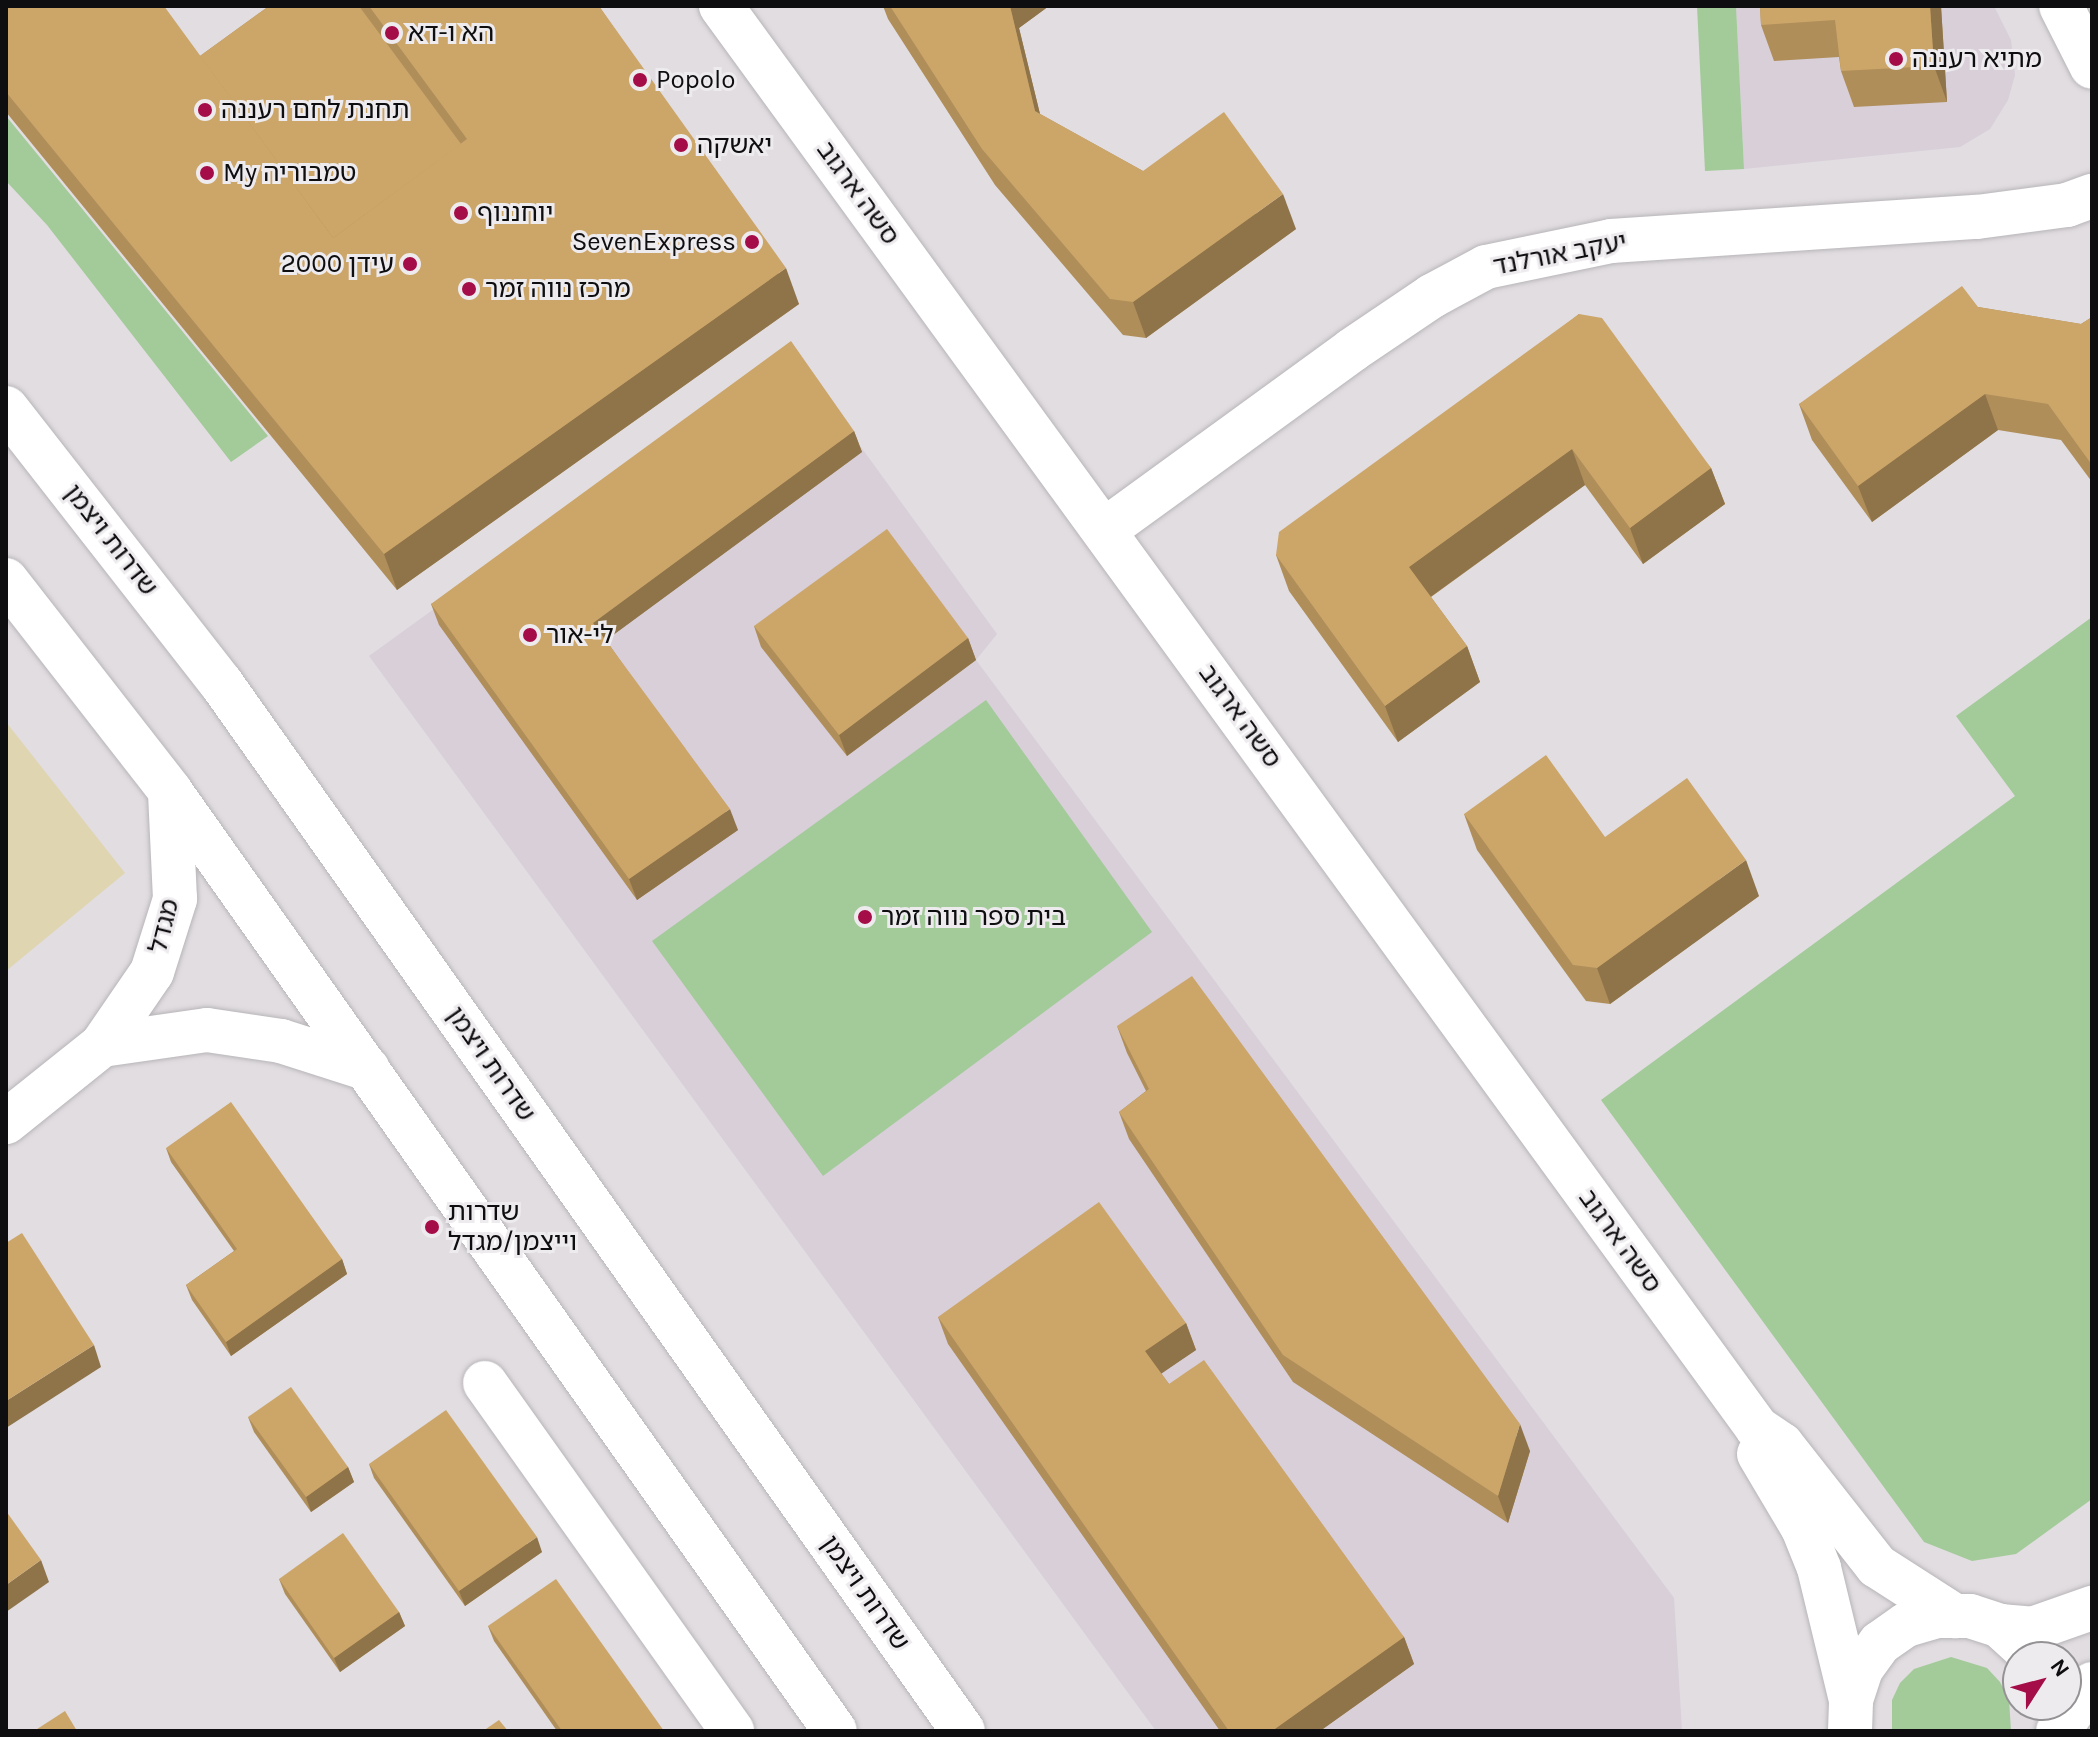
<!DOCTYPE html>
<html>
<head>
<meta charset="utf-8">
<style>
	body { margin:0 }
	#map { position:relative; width:2098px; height:1737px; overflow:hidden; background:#e1dde1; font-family:Karla,"Noto Sans Hebrew",sans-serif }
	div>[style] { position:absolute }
	.built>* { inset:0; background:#d8cfd9 }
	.green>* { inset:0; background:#a3ca99 }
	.sand>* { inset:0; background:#dfd5b1 }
	.roads { filter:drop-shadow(0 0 2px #b8b5b8) drop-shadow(0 0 2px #b8b5b8) }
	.minor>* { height:44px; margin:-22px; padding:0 22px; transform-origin:22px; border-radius:22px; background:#fff }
	.secondary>* { height:44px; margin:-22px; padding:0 22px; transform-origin:22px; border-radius:22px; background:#fff }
	.wall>* { inset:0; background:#af8e5a }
	.shaded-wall>* { inset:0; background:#8f744a }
	.building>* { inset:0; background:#cca569 }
	.dots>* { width:22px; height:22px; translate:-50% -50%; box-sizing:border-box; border:4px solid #eeebee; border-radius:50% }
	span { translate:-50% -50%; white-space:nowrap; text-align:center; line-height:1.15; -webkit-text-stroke:6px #eeebee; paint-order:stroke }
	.poi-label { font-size:26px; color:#0e0d0f }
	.left { translate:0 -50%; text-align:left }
	.right { translate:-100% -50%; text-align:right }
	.street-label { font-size:26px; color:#0e0d0f }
	.frame { position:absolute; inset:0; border:8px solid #0e0d0f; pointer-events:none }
	.north { position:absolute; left:2002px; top:1641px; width:80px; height:80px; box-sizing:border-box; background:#eeebee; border:2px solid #949295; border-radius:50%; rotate:54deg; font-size:22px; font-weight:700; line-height:32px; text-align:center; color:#0e0d0f }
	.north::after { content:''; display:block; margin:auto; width:28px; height:36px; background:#a40d47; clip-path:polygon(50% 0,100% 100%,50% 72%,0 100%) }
</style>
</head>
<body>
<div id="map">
	<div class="built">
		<i style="clip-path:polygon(1736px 6px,1994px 6px,2011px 40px,2015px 75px,2008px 100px,1990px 129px,1960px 147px,1744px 169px)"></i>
		<i style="clip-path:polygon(791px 351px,997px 634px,976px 660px,1674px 1598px,1682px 1731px,1156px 1731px,369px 656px)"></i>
	</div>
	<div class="green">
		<i style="clip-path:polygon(1697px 6px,1736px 6px,1744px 169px,1705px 171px)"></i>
		<i style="clip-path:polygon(6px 116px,79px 205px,268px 436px,231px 462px,47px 225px,6px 181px)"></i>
		<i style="clip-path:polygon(2092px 617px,2092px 1499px,2016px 1554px,1972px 1561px,1924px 1542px,1601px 1100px,2015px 796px,1956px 716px)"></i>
		<i style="clip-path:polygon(986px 700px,1152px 932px,823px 1176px,652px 941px)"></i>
		<i style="clip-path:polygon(1951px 1657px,1987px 1668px,2000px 1682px,2009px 1699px,2011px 1731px,1892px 1731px,1892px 1700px,1900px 1683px,1914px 1669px)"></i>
	</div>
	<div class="sand">
		<i style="clip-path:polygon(6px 722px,125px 873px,6px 971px)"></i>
	</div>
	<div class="roads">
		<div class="minor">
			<i style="left:721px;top:6px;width:1759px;rotate:53.92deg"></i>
			<i style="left:1757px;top:1428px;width:30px;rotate:34deg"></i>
			<i style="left:1782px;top:1445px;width:154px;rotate:51.9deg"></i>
			<i style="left:1877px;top:1566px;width:93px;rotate:32.7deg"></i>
			<i style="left:2061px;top:6px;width:68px;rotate:63.1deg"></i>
			<i style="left:1106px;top:529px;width:304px;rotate:-36deg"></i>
			<i style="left:1352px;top:350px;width:97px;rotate:-34deg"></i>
			<i style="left:1432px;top:296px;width:61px;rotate:-28.2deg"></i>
			<i style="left:1486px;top:267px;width:128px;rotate:-11.7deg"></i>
			<i style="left:1611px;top:241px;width:367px;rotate:-3.8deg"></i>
			<i style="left:1977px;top:217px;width:91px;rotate:-7.6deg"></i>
			<i style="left:2067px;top:205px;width:27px;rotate:-20deg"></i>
			<i style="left:102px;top:1045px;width:106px;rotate:-8.1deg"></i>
			<i style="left:207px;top:1030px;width:75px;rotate:8.5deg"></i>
			<i style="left:281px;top:1041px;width:91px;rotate:17.8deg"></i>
			<i style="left:6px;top:1122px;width:123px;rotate:-38.7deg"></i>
			<i style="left:102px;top:1045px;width:88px;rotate:-55.6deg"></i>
			<i style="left:152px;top:972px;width:77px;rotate:-72.5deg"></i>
			<i style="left:175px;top:899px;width:108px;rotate:-92.7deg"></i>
			<i style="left:485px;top:1383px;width:427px;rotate:54.6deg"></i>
			<i style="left:1759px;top:1454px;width:86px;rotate:59.3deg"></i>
			<i style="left:1803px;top:1528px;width:43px;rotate:68.2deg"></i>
			<i style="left:1819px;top:1568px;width:136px;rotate:76.4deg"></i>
			<i style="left:2000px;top:1626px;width:32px;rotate:5deg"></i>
			<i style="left:2032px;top:1629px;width:64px;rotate:-19.3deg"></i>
			<i style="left:1850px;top:1731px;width:31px;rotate:-88deg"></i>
			<i style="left:1851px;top:1700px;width:33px;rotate:-72deg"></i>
			<i style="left:1861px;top:1669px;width:32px;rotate:-54deg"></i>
			<i style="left:1880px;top:1643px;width:32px;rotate:-35deg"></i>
			<i style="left:1906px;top:1625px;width:32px;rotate:-16deg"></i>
			<i style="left:1937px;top:1616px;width:33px"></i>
			<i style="left:1970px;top:1616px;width:32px;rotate:18deg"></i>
			<i style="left:2000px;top:1626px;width:46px;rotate:42.4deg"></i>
			<i style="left:2058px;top:1731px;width:58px;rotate:-54.1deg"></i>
		</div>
		<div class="secondary">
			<i style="left:6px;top:408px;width:349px;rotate:52deg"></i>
			<i style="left:221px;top:683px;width:1284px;rotate:54.7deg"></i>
			<i style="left:6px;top:580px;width:267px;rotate:52.1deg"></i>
			<i style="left:170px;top:791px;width:1151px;rotate:54.72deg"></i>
		</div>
	</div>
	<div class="wall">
		<i style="clip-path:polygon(6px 6px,200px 56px,269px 6px,599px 6px,799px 304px,397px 590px,6px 112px)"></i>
		<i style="clip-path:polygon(883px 6px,1049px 6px,1019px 28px,1040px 114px,1143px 171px,1296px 229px,1146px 338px,1123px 335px,995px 185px,888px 19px)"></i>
		<i style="clip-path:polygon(1760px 6px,1941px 6px,1947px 102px,1854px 107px,1841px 71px,1839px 57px,1774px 61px,1761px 25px)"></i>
		<i style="clip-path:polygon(1978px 307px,2081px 324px,2092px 317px,2092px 482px,2061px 440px,1998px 430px,1872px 522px,1812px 440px,1799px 404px)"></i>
		<i style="clip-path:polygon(1579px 314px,1711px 468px,1725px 504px,1643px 564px,1585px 485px,1431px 597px,1467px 646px,1480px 682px,1398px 742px,1289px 591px,1276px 555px)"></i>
		<i style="clip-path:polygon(854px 431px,862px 452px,606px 640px,738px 830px,637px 900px,439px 625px,431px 604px)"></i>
		<i style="clip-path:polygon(754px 626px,968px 638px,976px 660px,847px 756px,761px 647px)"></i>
		<i style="clip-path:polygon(1464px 814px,1605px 837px,1759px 896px,1610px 1004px,1586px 1001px,1477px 850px)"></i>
		<i style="clip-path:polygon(1117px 1026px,1530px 1451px,1508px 1523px,1293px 1382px,1129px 1139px,1119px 1112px,1146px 1091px,1127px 1053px)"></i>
		<i style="clip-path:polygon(166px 1148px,342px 1259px,347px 1274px,231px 1356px,192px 1300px,186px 1285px,234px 1251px,171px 1162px)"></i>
		<i style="clip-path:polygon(938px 1317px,1186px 1323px,1196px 1350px,1161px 1373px,1169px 1384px,1404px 1637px,1414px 1664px,1320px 1731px,1220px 1731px,948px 1344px)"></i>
		<i style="clip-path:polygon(248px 1417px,348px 1467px,354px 1482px,311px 1512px,254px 1432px)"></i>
		<i style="clip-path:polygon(369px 1464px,542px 1552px,465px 1606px,374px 1478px)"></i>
		<i style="clip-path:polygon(279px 1579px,399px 1612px,405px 1626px,340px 1672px,285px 1594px)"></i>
		<i style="clip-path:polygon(488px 1626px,664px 1731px,557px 1731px,494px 1641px)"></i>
	</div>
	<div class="shaded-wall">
		<i style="clip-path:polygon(1010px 6px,1049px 6px,1019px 28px,1048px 147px,1035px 111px)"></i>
		<i style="clip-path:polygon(1930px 6px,1941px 6px,1947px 102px,1934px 66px)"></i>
		<i style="clip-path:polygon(1283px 194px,1296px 229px,1146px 338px,1133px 302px)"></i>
		<i style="clip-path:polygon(786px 268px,799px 304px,397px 590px,384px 554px)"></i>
		<i style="clip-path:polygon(1985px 394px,1998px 430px,1872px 522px,1858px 486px)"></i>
		<i style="clip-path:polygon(854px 431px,862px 452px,601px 644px,593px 623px)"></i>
		<i style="clip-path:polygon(1572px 449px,1585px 485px,1422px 603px,1409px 567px)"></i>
		<i style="clip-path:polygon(1711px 468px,1725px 504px,1643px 564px,1630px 528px)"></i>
		<i style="clip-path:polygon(968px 638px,976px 660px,847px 756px,839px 735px)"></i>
		<i style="clip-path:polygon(1467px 646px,1480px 682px,1398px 742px,1385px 706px)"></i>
		<i style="clip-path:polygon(730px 809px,738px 830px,637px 900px,629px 879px)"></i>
		<i style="clip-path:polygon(1746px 860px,1759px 896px,1610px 1004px,1597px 968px)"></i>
		<i style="clip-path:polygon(342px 1259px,347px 1274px,231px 1356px,226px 1342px)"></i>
		<i style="clip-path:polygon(1186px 1323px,1196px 1350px,1155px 1378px,1145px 1351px)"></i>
		<i style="clip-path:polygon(94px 1345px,101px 1367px,6px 1428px,6px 1401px)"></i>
		<i style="clip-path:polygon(1520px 1424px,1530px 1451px,1508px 1523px,1498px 1496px)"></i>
		<i style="clip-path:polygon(348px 1467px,354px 1482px,311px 1512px,306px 1497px)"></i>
		<i style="clip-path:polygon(537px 1537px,542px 1552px,465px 1606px,459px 1591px)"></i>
		<i style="clip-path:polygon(41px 1560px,49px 1582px,6px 1612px,6px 1585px)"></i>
		<i style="clip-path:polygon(399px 1612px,405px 1626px,340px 1672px,334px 1658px)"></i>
		<i style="clip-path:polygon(1404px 1637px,1414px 1664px,1320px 1731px,1272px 1731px)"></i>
	</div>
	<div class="building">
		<i style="clip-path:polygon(6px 6px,164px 6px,333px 238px,467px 139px,369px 6px,599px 6px,786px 268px,384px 554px,6px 92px)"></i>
		<i style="clip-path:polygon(269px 6px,359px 6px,461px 144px,333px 238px,200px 56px)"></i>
		<i style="clip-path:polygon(890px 6px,1010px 6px,1035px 111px,1143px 171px,1224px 112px,1283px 194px,1133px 302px,1110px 299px,982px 149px)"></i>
		<i style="clip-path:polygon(1760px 6px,1930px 6px,1934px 66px,1841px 71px,1835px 20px,1761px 25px)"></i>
		<i style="clip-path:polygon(1962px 286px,1978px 307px,2081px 324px,2092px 317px,2092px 465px,2048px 404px,1985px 394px,1858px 486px,1799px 404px)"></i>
		<i style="clip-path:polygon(1579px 314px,1602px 318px,1711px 468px,1630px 528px,1572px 449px,1409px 567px,1467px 646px,1385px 706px,1276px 555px,1279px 532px)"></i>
		<i style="clip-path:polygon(791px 341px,854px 431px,593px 623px,730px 809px,629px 879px,431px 604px)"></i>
		<i style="clip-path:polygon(887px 529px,968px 638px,839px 735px,754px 626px)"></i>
		<i style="clip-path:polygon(1546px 755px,1605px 837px,1687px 778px,1746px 860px,1597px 968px,1573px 965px,1464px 814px)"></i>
		<i style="clip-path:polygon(1192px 976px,1520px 1424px,1498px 1496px,1283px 1355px,1119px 1112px,1149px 1089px,1117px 1026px)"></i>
		<i style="clip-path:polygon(231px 1102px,342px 1259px,226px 1342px,186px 1285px,237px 1249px,166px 1148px)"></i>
		<i style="clip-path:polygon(1099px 1202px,1186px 1323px,1145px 1351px,1169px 1384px,1204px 1360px,1404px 1637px,1272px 1731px,1229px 1731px,938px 1317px)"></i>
		<i style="clip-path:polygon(22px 1233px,94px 1345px,6px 1401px,6px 1243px)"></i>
		<i style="clip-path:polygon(291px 1387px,348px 1467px,306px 1497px,248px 1417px)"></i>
		<i style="clip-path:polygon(446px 1410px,537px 1537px,459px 1591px,369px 1464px)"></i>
		<i style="clip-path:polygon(6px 1511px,41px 1560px,6px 1585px)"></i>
		<i style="clip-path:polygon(343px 1533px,399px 1612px,334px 1658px,279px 1579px)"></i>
		<i style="clip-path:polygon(556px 1579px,664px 1731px,562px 1731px,488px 1626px)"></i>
		<i style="clip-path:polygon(65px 1711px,77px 1731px,34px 1731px)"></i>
		<i style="clip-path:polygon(499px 1720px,508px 1731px,483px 1731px)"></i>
	</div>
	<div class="dots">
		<i style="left:392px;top:33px;background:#a40d47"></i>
		<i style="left:1896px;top:59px;background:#a40d47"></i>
		<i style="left:640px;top:80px;background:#a40d47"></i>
		<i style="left:205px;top:110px;background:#a40d47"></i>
		<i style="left:681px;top:145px;background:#a40d47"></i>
		<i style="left:207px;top:173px;background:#a40d47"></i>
		<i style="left:461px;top:213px;background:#a40d47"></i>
		<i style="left:752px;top:242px;background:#a40d47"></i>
		<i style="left:410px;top:264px;background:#a40d47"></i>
		<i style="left:469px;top:289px;background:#a40d47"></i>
		<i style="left:530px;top:635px;background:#a40d47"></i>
		<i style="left:865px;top:917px;background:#a40d47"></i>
		<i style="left:432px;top:1227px;background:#a40d47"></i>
	</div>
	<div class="poi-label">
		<span class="left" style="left:408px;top:33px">הא ו-דא</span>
		<span class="left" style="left:1912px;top:59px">מתיא רעננה</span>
		<span class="left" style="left:656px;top:80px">Popolo</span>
		<span class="left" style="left:221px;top:110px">תחנת לחם רעננה</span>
		<span class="left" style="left:697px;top:145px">יאשקה</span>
		<span class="left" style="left:223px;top:173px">My טמבוריה</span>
		<span class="left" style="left:477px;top:213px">יוחננוף</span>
		<span class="right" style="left:736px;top:242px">SevenExpress</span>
		<span class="right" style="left:394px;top:264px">עידן 2000</span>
		<span class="left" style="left:485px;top:289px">מרכז נווה זמר</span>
		<span class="left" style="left:546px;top:635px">לי-אור</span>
		<span class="left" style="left:881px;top:917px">בית ספר נווה זמר</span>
		<span class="left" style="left:448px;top:1227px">שדרות<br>וייצמן/מגדל</span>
	</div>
	<div class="street-label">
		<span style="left:858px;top:193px;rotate:54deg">סשה ארגוב</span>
		<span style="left:1560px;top:254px;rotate:-11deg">יעקב אורלנד</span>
		<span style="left:111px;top:540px;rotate:52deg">שדרות ויצמן</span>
		<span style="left:1240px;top:716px;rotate:54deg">סשה ארגוב</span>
		<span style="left:164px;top:926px;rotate:-76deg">מגדל</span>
		<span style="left:491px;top:1064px;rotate:55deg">שדרות ויצמן</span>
		<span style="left:1620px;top:1241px;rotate:54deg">סשה ארגוב</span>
		<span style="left:865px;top:1593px;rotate:55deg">שדרות ויצמן</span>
	</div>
	<div class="frame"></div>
	<div class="north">N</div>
</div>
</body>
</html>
